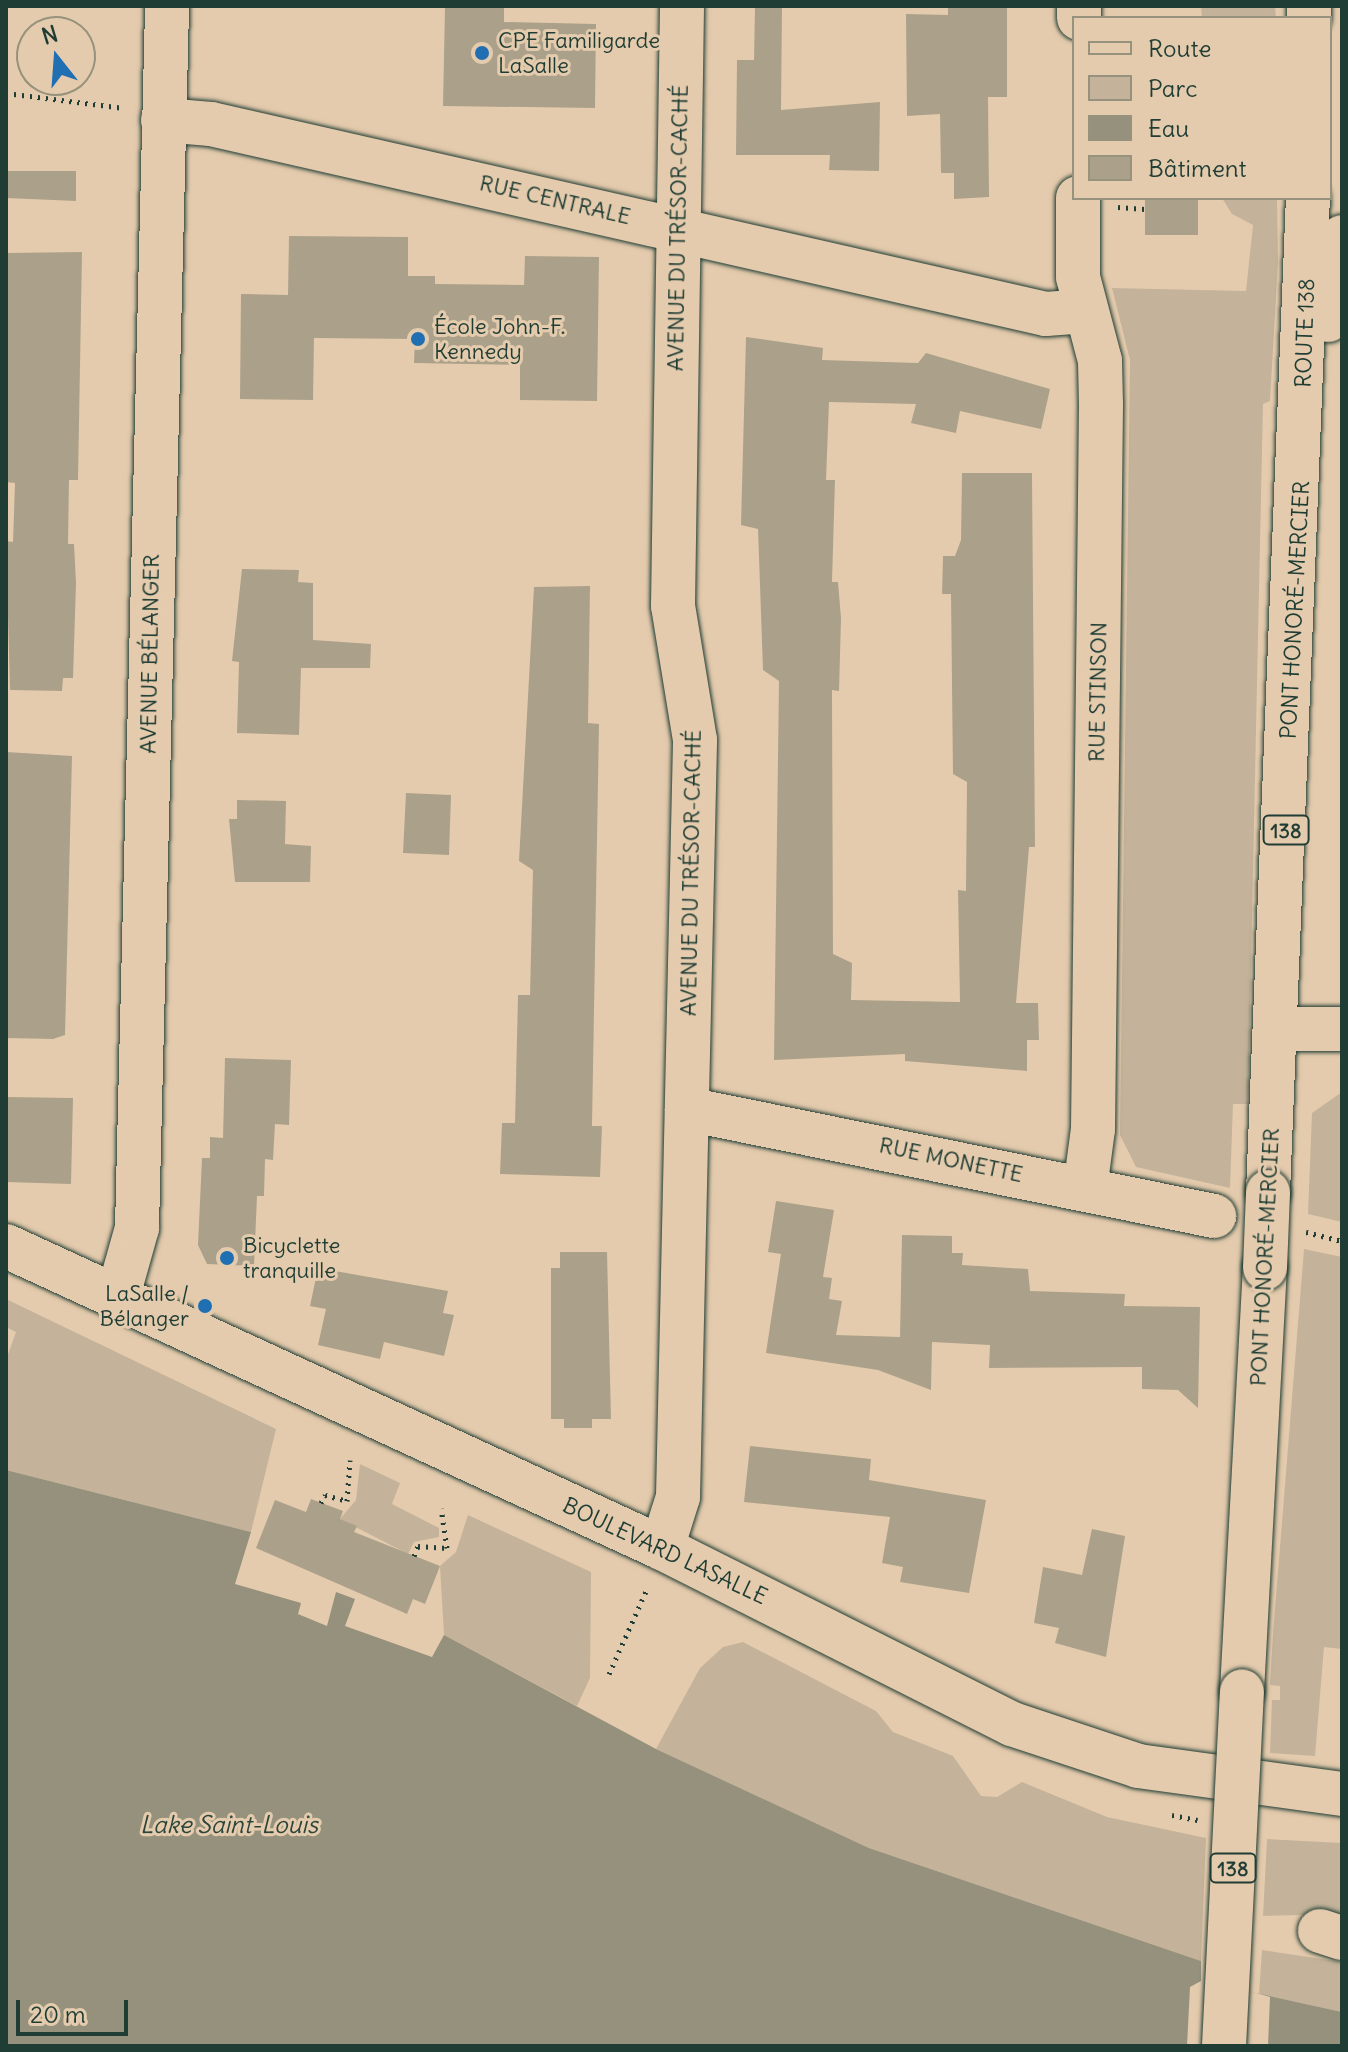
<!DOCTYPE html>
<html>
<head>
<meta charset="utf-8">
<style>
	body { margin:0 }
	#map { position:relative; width:1348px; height:2052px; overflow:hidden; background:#e5cbad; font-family:Delius,sans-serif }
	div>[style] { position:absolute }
	.green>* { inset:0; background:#c4b39a }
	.water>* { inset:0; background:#95917c }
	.pier>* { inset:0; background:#e5cbad }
	.building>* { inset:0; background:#aba18a }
	.path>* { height:5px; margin-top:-2.5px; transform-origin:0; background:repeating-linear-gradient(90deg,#1f3d34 0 2px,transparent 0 8px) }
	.roads { filter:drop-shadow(0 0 2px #1f3d34) drop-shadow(0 0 2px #1f3d34) }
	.minor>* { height:44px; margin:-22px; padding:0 22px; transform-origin:22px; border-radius:22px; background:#e5cbad }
	.major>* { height:44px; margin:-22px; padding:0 22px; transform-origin:22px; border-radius:22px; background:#e5cbad }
	.highway>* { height:44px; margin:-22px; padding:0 22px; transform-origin:22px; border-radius:22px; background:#e5cbad }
	.bridges { filter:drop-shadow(0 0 2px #1f3d34) drop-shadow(0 0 2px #1f3d34) }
	.highway-bridge>* { height:44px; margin:-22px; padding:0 22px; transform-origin:22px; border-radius:22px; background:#e5cbad }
	.dots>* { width:22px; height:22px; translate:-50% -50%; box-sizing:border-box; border:4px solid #e5cbad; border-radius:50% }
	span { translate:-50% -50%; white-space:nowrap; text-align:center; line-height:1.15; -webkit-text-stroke:6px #e5cbad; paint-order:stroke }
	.shield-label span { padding:2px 6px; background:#e5cbad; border:2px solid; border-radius:6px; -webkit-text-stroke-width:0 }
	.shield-label { font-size:20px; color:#1f3d34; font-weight:700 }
	.poi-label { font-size:22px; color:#1f3d34 }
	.left { translate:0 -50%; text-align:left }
	.right { translate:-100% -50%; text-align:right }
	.street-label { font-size:22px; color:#1f3d34 }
	.water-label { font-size:24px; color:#2b453b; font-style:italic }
	.frame { position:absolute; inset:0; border:8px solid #1f3d34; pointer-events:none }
	.legend { position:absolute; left:1072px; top:16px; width:260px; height:184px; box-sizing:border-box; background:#e5cbad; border:2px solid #96927d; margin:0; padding:10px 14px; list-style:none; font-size:24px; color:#1f3d34 }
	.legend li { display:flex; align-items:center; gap:16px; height:40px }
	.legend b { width:40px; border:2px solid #96927d }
	.north { position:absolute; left:16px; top:16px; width:80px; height:80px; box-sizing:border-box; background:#e5cbad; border:2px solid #96927d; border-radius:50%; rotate:343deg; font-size:22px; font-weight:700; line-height:32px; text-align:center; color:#1f3d34 }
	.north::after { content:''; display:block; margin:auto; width:28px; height:36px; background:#1f6fb2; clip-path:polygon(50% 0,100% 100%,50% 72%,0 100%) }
	.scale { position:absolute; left:16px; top:2000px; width:112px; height:36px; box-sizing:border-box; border:4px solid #1f3d34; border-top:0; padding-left:10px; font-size:24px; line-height:28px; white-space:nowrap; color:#1f3d34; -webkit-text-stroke:6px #e5cbad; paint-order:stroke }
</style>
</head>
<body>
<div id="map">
	<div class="green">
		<i style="clip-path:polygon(1201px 6px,1275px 6px,1276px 18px,1202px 18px)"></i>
		<i style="clip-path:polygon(1222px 198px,1277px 198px,1278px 261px,1270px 401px,1263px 404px,1248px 1104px,1233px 1104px,1230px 1188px,1136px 1167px,1120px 1135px,1130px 360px,1112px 288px,1246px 291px,1253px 225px,1232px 214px)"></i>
		<i style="clip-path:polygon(1342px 1092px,1342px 1222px,1308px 1214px,1312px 1113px)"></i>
		<i style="clip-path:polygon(1304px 1249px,1342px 1257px,1342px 1649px,1324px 1647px,1315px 1756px,1270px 1753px,1272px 1700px,1280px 1700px,1280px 1686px,1270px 1685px,1273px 1634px)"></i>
		<i style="clip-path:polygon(6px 1299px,276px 1429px,251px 1532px,6px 1470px,6px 1360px,16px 1332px,6px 1327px)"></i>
		<i style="clip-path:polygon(360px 1464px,400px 1483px,392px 1504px,439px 1528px,439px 1537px,414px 1542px,408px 1554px,340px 1519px,356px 1500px)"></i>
		<i style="clip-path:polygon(468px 1515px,591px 1572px,590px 1678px,577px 1706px,444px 1635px,440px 1566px,456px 1552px)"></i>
		<i style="clip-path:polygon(743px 1642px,876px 1711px,893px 1732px,953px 1756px,981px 1796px,997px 1797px,1022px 1782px,1107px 1817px,1206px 1838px,1201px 1961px,869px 1848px,656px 1749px,700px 1668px,723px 1647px)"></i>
		<i style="clip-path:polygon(1267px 1839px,1342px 1843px,1342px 1914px,1263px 1916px)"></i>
		<i style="clip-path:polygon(1262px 1950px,1342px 1962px,1342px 2012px,1259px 1994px)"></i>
	</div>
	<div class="water">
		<i style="clip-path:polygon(6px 1470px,251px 1532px,235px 1584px,301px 1603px,298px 1614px,327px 1626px,336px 1592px,355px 1599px,345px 1626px,432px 1657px,444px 1635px,656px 1749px,869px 1848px,1201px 1961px,1201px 1981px,1342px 2012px,1342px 2046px,6px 2046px)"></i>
	</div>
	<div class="pier">
		<i style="clip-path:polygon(1201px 1957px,1205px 1978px,1270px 1997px,1268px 2046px,1187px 2046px,1190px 1987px,1201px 1981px)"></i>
	</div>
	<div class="building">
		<i style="clip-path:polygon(445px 6px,504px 7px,504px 22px,596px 24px,595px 108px,443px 106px)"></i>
		<i style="clip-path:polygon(755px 6px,782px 6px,781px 110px,880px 102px,879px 171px,829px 170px,830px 155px,736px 155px,737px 60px,754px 60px)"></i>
		<i style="clip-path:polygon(948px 6px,1007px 6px,1007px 97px,988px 97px,989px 197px,954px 199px,954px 173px,941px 173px,940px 114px,907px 116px,906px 14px,948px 15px)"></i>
		<i style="clip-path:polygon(6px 171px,76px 171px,76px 201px,6px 198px)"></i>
		<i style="clip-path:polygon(1145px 198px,1198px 198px,1198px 235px,1145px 235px)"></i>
		<i style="clip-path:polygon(289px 236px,408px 237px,408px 276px,435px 276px,435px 284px,524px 285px,525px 256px,599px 257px,597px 401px,520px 400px,520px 365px,414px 363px,415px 339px,314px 338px,313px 400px,240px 399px,241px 294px,288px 295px)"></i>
		<i style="clip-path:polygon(82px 252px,78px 480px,69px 480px,68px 544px,74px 544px,76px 583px,73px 678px,63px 678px,62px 691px,10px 690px,6px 541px,13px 542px,15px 483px,6px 482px,6px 253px)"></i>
		<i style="clip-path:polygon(746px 337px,823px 348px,822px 360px,918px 363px,926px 353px,1050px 389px,1041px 429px,960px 411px,956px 433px,911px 423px,916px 404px,829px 402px,826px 480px,835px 480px,832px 582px,838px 582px,841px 618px,839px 691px,832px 690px,833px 954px,852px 963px,851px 1000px,960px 1002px,958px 890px,966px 891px,967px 782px,953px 774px,951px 594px,942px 594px,943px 556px,955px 556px,961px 540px,962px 473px,1032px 473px,1035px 847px,1029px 847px,1016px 1003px,1038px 1003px,1039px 1040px,1027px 1040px,1027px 1071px,905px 1061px,905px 1054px,774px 1060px,779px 681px,763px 670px,758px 529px,741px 525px)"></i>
		<i style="clip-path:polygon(242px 569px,299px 570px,298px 582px,313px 583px,313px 640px,371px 644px,370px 668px,301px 668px,299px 735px,237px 733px,239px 662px,232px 661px)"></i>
		<i style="clip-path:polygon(590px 586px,588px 723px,599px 724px,592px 1126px,602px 1126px,600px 1177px,500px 1174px,502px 1123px,515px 1123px,518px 995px,530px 995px,533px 870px,519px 861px,534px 587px)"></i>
		<i style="clip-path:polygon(6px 752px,72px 756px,65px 1035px,53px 1039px,6px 1038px)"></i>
		<i style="clip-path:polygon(406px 793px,451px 795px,449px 855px,403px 853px)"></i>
		<i style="clip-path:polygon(237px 800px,286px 801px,285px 844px,311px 846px,310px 882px,235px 882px,229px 819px,237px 819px)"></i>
		<i style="clip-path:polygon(225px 1058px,291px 1060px,289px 1125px,275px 1124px,273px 1160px,265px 1159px,264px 1196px,257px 1196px,254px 1266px,207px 1264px,198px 1245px,202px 1158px,210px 1158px,210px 1137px,223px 1138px)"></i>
		<i style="clip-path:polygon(6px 1097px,73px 1098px,71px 1184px,6px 1182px)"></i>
		<i style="clip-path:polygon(776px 1201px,834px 1210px,823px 1277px,832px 1278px,829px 1299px,842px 1301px,836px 1335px,900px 1337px,902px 1235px,952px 1236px,952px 1253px,963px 1253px,962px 1265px,1028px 1269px,1030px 1291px,1125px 1294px,1124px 1306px,1200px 1307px,1198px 1408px,1178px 1390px,1142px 1389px,1142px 1367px,989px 1368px,990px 1345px,932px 1342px,931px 1390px,878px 1370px,766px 1353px,781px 1254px,768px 1252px)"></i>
		<i style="clip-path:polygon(560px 1252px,607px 1252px,611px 1419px,592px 1419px,592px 1428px,564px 1428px,564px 1419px,551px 1419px,551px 1268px,560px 1268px)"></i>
		<i style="clip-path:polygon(318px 1268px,448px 1291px,443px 1313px,454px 1315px,444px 1356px,384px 1342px,380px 1359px,318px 1345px,326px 1309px,310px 1306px)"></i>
		<i style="clip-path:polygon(750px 1446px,871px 1459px,869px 1480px,986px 1500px,969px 1593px,900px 1582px,903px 1567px,882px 1563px,890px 1517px,744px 1502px)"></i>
		<i style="clip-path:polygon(311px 1499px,343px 1511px,340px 1519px,357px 1526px,354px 1532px,440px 1566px,425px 1604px,413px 1599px,407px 1614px,256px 1548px,275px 1500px,306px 1512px)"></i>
		<i style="clip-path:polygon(1092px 1529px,1125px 1536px,1106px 1657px,1055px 1643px,1059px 1628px,1034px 1623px,1043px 1567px,1082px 1575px)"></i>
	</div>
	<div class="path">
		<i style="left:6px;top:93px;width:119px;rotate:7.2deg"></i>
		<i style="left:1118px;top:207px;width:27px;rotate:4deg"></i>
		<i style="left:1306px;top:1232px;width:37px;rotate:14deg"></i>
		<i style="left:321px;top:1503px;width:9px;rotate:-63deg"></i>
		<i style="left:325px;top:1495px;width:23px;rotate:15deg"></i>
		<i style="left:347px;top:1501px;width:41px;rotate:-85.8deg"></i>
		<i style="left:414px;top:1556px;width:11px;rotate:-68deg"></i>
		<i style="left:418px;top:1546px;width:29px;rotate:4deg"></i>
		<i style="left:447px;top:1548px;width:40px;rotate:-98.5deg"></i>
		<i style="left:609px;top:1674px;width:95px;rotate:-65.9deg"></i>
		<i style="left:1172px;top:1815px;width:26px;rotate:11deg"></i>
	</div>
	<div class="roads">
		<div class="minor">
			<i style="left:1079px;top:18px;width:12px;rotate:-90deg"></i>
			<i style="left:163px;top:120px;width:48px;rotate:4.8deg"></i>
			<i style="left:211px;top:124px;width:856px;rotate:12.82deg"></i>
			<i style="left:1046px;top:314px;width:40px;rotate:-4.3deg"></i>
			<i style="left:1078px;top:198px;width:79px;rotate:90deg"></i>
			<i style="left:1078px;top:277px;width:87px;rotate:75.3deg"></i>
			<i style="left:1100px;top:361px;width:43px;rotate:88.7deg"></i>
			<i style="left:1101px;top:404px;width:725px;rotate:90.63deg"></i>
			<i style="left:1093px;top:1129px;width:61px;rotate:97.6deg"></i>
			<i style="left:1277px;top:1029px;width:65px"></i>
			<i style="left:687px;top:1109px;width:538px;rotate:11.48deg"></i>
			<i style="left:117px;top:1299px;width:74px;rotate:-74.3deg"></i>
			<i style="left:137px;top:1228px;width:1222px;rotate:-88.59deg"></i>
			<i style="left:662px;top:1548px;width:53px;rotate:-72.6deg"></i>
			<i style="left:678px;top:1497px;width:757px;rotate:-88.71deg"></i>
			<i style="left:695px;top:740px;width:136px;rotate:-99.3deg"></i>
			<i style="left:673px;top:606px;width:600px;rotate:-89.14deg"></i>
			<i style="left:1320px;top:1931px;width:23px;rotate:18deg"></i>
		</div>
		<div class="major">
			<i style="left:6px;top:1246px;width:722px;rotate:24.72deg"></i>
			<i style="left:662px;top:1548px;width:392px;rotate:26.7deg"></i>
			<i style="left:1012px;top:1724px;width:133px;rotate:18.4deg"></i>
			<i style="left:1138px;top:1766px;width:206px;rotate:7.8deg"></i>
		</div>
		<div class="highway">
			<i style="left:1309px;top:18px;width:12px;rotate:-90deg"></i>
			<i style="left:1328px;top:320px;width:84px;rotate:-80.4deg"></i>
			<i style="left:1268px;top:1192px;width:995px;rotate:-87.7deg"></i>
			<i style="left:1242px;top:1691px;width:424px;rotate:-86.9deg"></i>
		</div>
	</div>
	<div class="bridges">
		<div class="highway-bridge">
			<i style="left:1265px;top:1268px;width:76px;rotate:-87.7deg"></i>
			<i style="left:1224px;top:2046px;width:355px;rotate:-87.1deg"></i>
		</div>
	</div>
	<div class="dots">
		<i style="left:482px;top:53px;background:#1f6fb2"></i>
		<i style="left:418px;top:339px;background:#1f6fb2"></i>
		<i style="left:227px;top:1258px;background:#1f6fb2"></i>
		<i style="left:205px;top:1306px;background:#1f6fb2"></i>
	</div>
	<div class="shield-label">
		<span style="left:1286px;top:830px">138</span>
		<span style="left:1233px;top:1868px">138</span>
	</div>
	<div class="poi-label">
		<span class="left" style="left:498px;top:53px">CPE Familigarde<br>LaSalle</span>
		<span class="left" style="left:434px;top:339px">École John-F.<br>Kennedy</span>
		<span class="left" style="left:243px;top:1258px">Bicyclette<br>tranquille</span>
		<span class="right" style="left:189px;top:1306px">LaSalle /<br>Bélanger</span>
	</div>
	<div class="street-label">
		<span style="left:555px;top:200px;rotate:13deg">RUE CENTRALE</span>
		<span style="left:678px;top:228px;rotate:-89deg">AVENUE DU TRÉSOR-CACHÉ</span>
		<span style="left:1305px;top:333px;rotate:-88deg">ROUTE 138</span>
		<span style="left:1295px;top:610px;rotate:-87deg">PONT HONORÉ-MERCIER</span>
		<span style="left:150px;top:654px;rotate:-89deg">AVENUE BÉLANGER</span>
		<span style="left:1098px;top:692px;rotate:-89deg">RUE STINSON</span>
		<span style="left:691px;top:873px;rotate:-89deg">AVENUE DU TRÉSOR-CACHÉ</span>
		<span style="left:951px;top:1160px;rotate:12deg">RUE MONETTE</span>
		<span style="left:1265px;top:1257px;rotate:-87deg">PONT HONORÉ-MERCIER</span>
		<span style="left:665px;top:1551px;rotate:25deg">BOULEVARD LASALLE</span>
	</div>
	<div class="water-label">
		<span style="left:229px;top:1825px">Lake Saint-Louis</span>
	</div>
	<div class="frame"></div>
	<ul class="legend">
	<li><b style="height:10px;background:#e5cbad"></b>Route</li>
	<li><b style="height:22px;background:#c4b39a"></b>Parc</li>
	<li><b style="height:22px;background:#95917c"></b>Eau</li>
	<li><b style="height:22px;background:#aba18a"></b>Bâtiment</li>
	</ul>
	<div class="north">N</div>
	<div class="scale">20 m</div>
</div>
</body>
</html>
